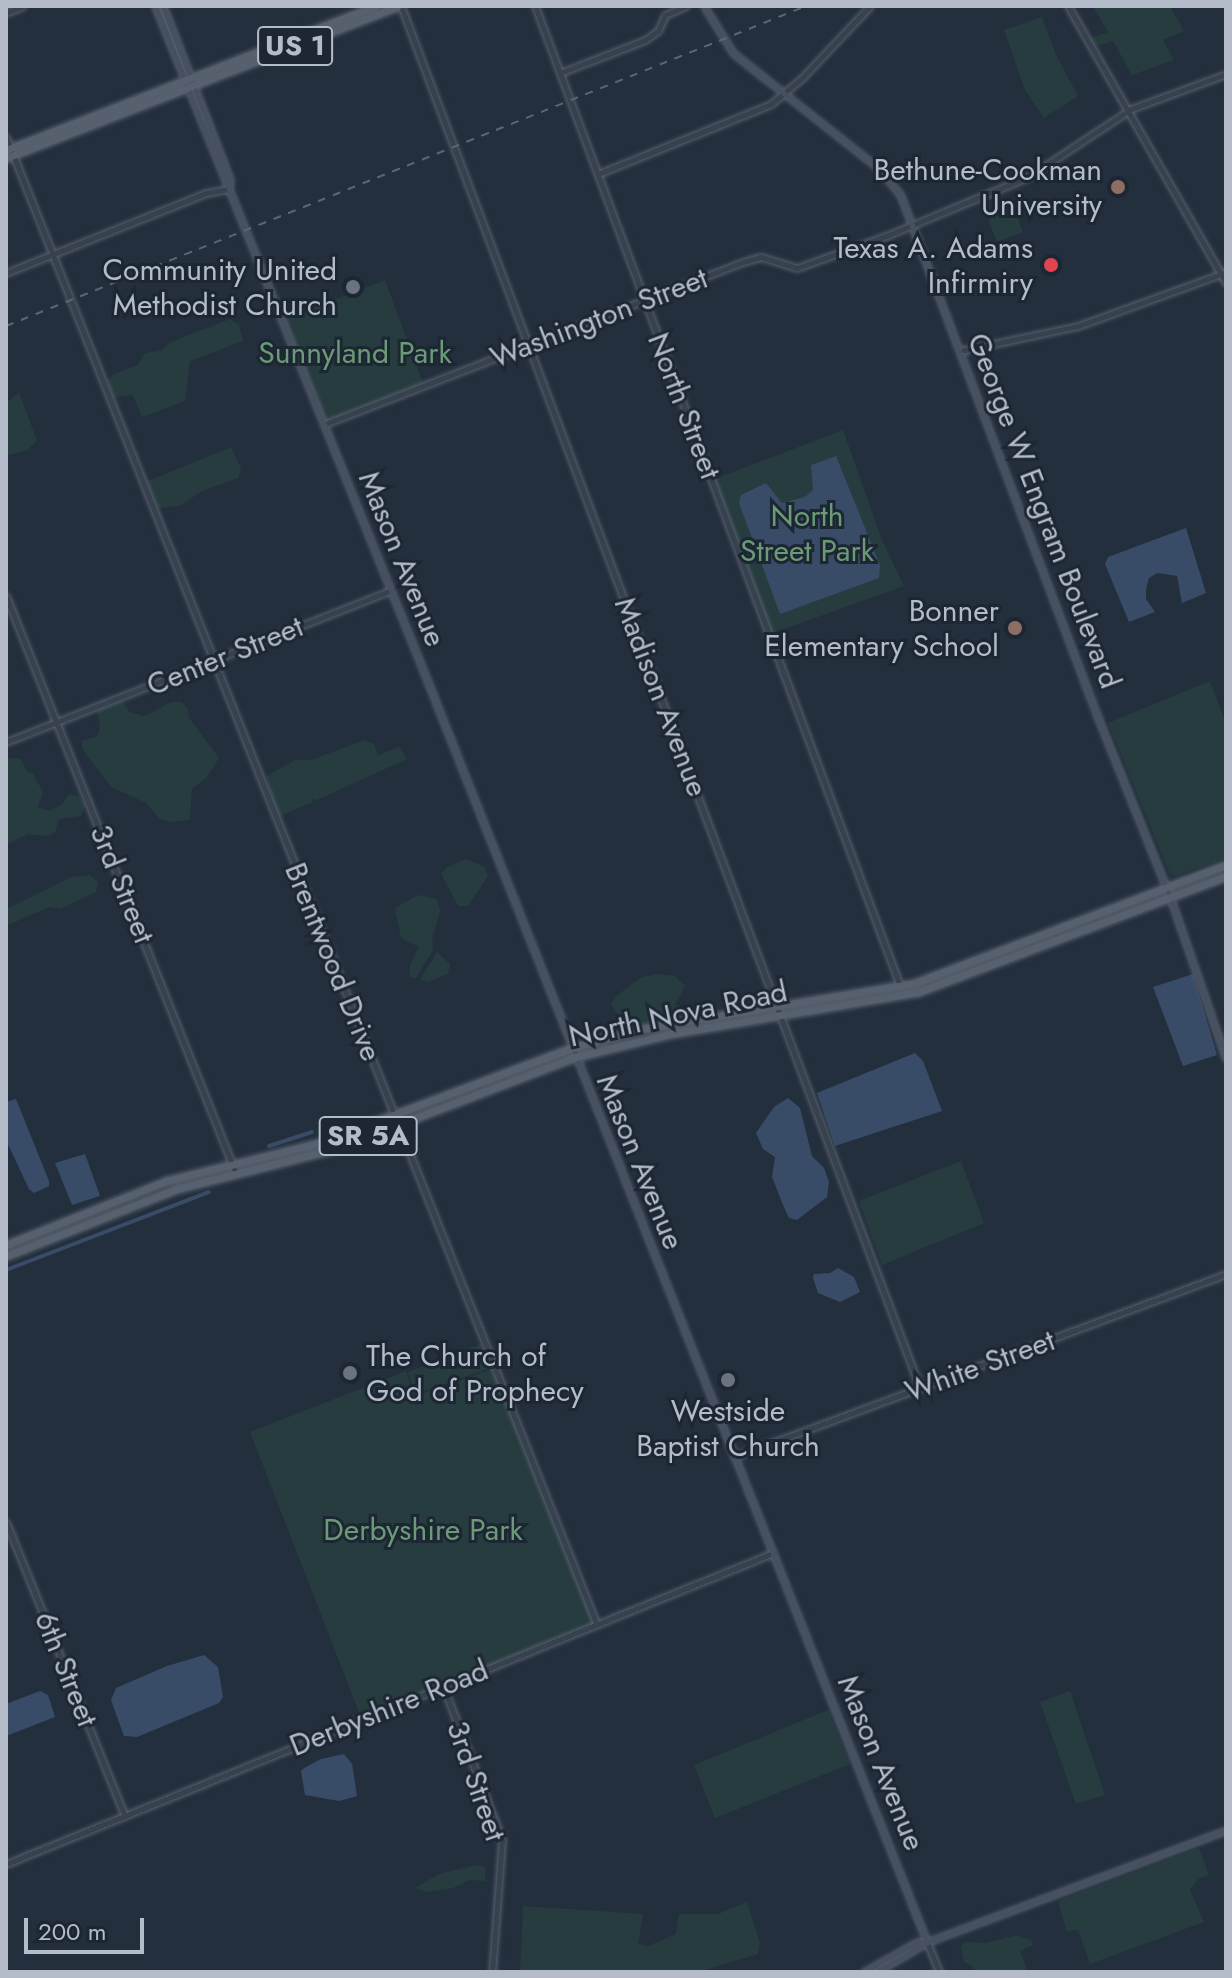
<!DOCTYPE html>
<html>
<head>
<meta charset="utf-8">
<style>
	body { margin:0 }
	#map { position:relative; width:1232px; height:1978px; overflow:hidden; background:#242f3e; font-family:Jost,sans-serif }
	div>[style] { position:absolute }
	.green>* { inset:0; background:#263c3f }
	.water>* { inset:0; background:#394c67 }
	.canal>* { height:4px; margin:-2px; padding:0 2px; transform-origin:2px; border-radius:2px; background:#394c67 }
	.roads { filter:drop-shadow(0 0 2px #565f6c) drop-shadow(0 0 2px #565f6c) }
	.tertiary>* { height:5px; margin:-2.5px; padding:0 2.5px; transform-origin:2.5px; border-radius:2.5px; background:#38414e }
	.secondary>* { height:5px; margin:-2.5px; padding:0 2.5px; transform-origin:2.5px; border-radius:2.5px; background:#465061 }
	.primary>* { height:7px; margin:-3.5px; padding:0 3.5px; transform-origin:3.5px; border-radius:3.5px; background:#56606e }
	.rail>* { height:2px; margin-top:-1px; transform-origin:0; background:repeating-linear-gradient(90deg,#5a6575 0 8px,transparent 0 16px) }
	.dots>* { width:22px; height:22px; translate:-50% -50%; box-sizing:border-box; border:4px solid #1d2633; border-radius:50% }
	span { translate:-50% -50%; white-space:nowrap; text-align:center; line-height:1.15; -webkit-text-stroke:6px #1d2633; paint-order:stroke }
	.shield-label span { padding:2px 6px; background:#1d2633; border:2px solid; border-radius:6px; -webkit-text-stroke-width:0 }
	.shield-label { font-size:28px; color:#b4bcc9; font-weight:700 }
	.poi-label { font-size:30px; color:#b4bcc9 }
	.right { translate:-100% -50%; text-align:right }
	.left { translate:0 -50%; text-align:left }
	.street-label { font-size:30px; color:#b4bcc9 }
	.park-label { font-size:30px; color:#6b9a76 }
	.frame { position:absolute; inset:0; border:8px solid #b4bcc9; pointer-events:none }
	.scale { position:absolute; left:24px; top:1918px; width:120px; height:36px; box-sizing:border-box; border:4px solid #b4bcc9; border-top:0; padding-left:10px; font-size:24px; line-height:28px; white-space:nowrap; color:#b4bcc9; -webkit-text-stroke:6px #1d2633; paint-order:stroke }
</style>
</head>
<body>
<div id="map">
	<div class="green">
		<i style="clip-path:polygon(1093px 6px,1170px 6px,1184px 31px,1163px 40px,1174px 60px,1132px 75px,1113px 41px,1091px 48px,1086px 40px,1108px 32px)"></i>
		<i style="clip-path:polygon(1042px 17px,1056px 55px,1078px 96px,1044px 118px,1025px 90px,1004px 30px)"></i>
		<i style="clip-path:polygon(1014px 209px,1023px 232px,997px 242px,988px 219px)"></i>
		<i style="clip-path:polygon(385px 280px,424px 386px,325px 424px,283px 320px)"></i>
		<i style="clip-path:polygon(230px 319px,239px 325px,243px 341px,190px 361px,185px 401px,142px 417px,133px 395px,113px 398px,108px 381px,112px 375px,138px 365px,145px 353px,162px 350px,169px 343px)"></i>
		<i style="clip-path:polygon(19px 392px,37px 441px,27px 450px,6px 456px,6px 403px)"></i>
		<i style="clip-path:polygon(843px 430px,882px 540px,904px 586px,770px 634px,712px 480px)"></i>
		<i style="clip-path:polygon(231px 447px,241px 469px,238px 478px,202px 491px,180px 506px,156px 508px,146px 482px)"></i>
		<i style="clip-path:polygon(1210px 681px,1226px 724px,1226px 858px,1175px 876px,1170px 874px,1108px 723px)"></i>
		<i style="clip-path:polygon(123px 700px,129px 712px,145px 716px,171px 702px,182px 702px,188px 709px,189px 718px,219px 758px,207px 777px,192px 789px,190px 820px,171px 822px,159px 818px,146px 803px,111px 787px,83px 750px,81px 741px,96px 737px,100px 729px,97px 710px)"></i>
		<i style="clip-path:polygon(365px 740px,374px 744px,378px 756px,399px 746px,407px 759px,317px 800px,311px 798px,313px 802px,278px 817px,266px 777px,295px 760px,311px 760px)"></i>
		<i style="clip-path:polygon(6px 758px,20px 759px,27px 771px,33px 774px,43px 792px,38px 807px,49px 811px,62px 804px,69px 794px,80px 797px,85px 805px,81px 816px,59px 819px,55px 832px,48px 836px,28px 834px,6px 845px)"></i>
		<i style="clip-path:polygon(466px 859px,485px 867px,488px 876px,468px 906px,458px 906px,441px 874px,446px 868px)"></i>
		<i style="clip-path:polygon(90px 875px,98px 883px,96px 892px,60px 909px,49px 907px,6px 926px,6px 909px,72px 877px)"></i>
		<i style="clip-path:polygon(418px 895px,437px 899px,440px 911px,432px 940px,433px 950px,416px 978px,410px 977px,410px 964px,419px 947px,401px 938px,395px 908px)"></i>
		<i style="clip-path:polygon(437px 952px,450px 964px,448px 974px,428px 982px,420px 980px)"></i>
		<i style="clip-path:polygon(659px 974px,675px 976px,685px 986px,675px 1005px,695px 1008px,694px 1015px,629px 1028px,611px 1005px,616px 996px,642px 977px)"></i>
		<i style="clip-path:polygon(961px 1161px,984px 1223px,882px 1265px,859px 1201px)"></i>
		<i style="clip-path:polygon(481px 1344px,491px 1368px,415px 1394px,408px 1372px)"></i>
		<i style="clip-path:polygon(493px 1369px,596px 1623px,362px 1720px,250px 1432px,406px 1371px,414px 1396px)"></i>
		<i style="clip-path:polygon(1070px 1691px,1105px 1795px,1076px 1804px,1040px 1702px)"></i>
		<i style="clip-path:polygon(828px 1710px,850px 1764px,715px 1818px,694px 1765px)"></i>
		<i style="clip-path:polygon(1199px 1848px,1209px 1875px,1198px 1879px,1190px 1890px,1204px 1922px,1090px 1964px,1078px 1929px,1067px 1932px,1058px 1901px)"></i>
		<i style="clip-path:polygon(476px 1865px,485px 1867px,485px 1881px,470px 1880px,453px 1888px,427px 1892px,415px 1888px,439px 1874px)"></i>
		<i style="clip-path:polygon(747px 1902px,760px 1943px,758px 1954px,698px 1972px,520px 1972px,523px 1906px,643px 1914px,638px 1944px,648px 1946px,676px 1934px,679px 1914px,718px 1914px)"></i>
		<i style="clip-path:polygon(1017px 1935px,1031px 1940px,1033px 1945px,1020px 1951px,1028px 1972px,976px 1970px,964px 1961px,961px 1947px,965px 1942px,986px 1943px)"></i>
	</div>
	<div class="water">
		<i style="clip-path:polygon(836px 456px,880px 565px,879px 578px,780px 614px,739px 503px,741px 495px,766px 483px,782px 503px,805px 497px,813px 490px,811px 465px)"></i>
		<i style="clip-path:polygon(1186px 528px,1206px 593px,1182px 603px,1177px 576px,1157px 573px,1149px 578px,1146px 589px,1146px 599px,1155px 612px,1129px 622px,1105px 564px,1108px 557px)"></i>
		<i style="clip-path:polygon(1193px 974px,1217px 1055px,1183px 1066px,1153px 987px)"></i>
		<i style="clip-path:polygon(915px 1053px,923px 1061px,942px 1111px,835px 1146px,817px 1093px)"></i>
		<i style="clip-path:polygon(788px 1098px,800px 1108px,812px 1156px,824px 1168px,829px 1182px,827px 1197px,797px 1220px,789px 1218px,783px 1205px,772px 1177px,775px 1157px,763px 1149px,756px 1133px,774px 1107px)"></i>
		<i style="clip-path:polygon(16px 1099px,49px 1181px,49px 1186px,34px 1193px,29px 1189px,6px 1140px,6px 1102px)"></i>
		<i style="clip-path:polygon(85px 1154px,100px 1196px,72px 1205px,55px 1163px)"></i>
		<i style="clip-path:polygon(838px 1268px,854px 1277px,860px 1292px,840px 1302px,818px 1293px,813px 1278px,814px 1274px,830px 1273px)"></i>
		<i style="clip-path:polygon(204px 1655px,218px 1667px,223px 1697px,219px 1703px,137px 1737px,124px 1736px,111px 1700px,116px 1688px,167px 1666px)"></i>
		<i style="clip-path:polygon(40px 1691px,48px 1695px,55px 1717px,6px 1736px,6px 1704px)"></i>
		<i style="clip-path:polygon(344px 1754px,352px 1764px,357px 1796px,339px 1801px,305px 1795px,301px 1771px,304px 1768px,321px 1759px)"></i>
	</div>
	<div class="canal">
		<i style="left:269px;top:1146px;width:45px;rotate:-18deg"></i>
		<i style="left:6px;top:1270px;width:217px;rotate:-21deg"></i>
	</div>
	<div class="roads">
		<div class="tertiary">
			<i style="left:401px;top:6px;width:1476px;rotate:69.42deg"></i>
			<i style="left:535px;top:6px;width:1046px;rotate:69.57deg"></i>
			<i style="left:1068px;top:6px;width:319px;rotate:60.3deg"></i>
			<i style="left:6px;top:13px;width:18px;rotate:-22deg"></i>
			<i style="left:560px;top:73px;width:91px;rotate:-21.2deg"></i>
			<i style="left:645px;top:40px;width:16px;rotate:-35deg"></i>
			<i style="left:658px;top:31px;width:17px;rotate:-66deg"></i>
			<i style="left:665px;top:15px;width:23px;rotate:-23deg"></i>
			<i style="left:6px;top:137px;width:1599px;rotate:68.34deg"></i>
			<i style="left:598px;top:174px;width:187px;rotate:-22deg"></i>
			<i style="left:771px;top:104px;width:40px;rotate:-40deg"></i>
			<i style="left:802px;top:78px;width:99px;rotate:-46.6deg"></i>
			<i style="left:6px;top:273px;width:215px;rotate:-21.8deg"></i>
			<i style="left:206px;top:193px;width:23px;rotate:-10deg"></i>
			<i style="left:960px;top:351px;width:121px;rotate:-12deg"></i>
			<i style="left:1078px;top:326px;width:158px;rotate:-20deg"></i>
			<i style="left:325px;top:424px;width:448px;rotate:-21.2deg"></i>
			<i style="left:743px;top:262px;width:19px;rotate:-16deg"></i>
			<i style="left:761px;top:257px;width:38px;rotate:17deg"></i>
			<i style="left:797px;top:268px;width:95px;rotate:-19.8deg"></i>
			<i style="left:886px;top:236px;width:154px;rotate:-22.6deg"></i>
			<i style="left:1028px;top:177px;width:123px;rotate:-33.4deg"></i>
			<i style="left:1131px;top:109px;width:101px;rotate:-20.2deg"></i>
			<i style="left:6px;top:596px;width:622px;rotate:68.3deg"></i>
			<i style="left:6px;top:742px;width:414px;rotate:-21.5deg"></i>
			<i style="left:734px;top:1457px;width:525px;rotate:-20.4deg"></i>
			<i style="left:6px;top:1522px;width:317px;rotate:68deg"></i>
			<i style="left:443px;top:1686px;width:165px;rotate:69deg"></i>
			<i style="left:502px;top:1840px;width:132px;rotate:94.3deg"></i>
			<i style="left:6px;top:1864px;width:828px;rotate:-22.07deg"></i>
			<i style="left:927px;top:1942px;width:32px;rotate:68deg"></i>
		</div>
		<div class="secondary">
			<i style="left:155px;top:6px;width:732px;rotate:68.02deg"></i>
			<i style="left:429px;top:685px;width:1352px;rotate:68.39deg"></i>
			<i style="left:163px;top:6px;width:186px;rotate:68.9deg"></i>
			<i style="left:230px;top:180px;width:8px;rotate:97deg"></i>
			<i style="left:704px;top:6px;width:55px;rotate:58.3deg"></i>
			<i style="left:733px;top:53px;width:185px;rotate:38.4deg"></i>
			<i style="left:878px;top:168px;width:34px;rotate:50deg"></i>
			<i style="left:900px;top:194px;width:560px;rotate:69.3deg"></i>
			<i style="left:1098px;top:718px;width:193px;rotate:68.1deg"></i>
			<i style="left:1170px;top:897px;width:171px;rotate:70.9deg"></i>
			<i style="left:864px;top:1972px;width:61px;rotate:-29.5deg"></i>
			<i style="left:917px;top:1942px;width:10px"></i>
			<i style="left:927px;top:1942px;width:319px;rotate:-20.5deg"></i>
			<i style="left:876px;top:1972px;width:58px;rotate:-30.1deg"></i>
		</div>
		<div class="primary">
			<i style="left:6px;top:150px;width:396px;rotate:-21.3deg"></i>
			<i style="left:6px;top:158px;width:420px;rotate:-21.2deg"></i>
			<i style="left:6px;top:1245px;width:172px;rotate:-21.8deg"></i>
			<i style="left:166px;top:1181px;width:154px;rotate:-13.9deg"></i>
			<i style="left:316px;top:1144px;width:272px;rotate:-20.6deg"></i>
			<i style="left:571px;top:1048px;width:73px;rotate:-15.2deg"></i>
			<i style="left:641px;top:1029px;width:278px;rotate:-9.5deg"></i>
			<i style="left:915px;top:983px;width:333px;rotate:-20.8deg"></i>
			<i style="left:6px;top:1256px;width:183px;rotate:-21.5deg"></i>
			<i style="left:176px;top:1189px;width:163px;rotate:-14.2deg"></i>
			<i style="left:334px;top:1149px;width:258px;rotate:-20.9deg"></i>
			<i style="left:575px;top:1057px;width:97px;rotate:-13.7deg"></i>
			<i style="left:669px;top:1034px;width:253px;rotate:-9.6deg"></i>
			<i style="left:918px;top:992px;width:329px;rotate:-20.6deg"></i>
		</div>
	</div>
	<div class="rail">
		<i style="left:6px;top:326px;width:862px;rotate:-21.8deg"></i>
	</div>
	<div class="dots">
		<i style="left:1118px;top:187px;background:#8d6e63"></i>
		<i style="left:1051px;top:265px;background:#e0444e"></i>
		<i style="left:353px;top:287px;background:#6b7280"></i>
		<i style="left:1015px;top:628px;background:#8d6e63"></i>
		<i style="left:350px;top:1373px;background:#6b7280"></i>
		<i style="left:728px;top:1380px;background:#6b7280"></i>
	</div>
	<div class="shield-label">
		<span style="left:295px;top:46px">US 1</span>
		<span style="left:368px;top:1136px">SR 5A</span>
	</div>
	<div class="poi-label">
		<span class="right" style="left:1102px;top:187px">Bethune-Cookman<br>University</span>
		<span class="right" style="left:1033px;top:265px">Texas A. Adams<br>Infirmiry</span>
		<span class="right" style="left:337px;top:287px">Community United<br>Methodist Church</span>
		<span class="right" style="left:999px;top:628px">Bonner<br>Elementary School</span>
		<span class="left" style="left:366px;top:1373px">The Church of<br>God of Prophecy</span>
		<span style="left:728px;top:1428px">Westside<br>Baptist Church</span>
	</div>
	<div class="street-label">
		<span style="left:599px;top:318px;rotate:-21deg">Washington Street</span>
		<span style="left:684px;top:406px;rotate:69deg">North Street</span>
		<span style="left:1044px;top:511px;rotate:69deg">George W Engram Boulevard</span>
		<span style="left:402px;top:559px;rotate:68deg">Mason Avenue</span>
		<span style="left:225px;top:656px;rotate:-22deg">Center Street</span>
		<span style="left:661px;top:697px;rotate:69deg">Madison Avenue</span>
		<span style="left:122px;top:884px;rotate:68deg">3rd Street</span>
		<span style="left:333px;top:962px;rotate:68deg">Brentwood Drive</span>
		<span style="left:678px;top:1014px;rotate:-12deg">North Nova Road</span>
		<span style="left:640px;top:1162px;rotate:68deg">Mason Avenue</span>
		<span style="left:980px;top:1366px;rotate:-20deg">White Street</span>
		<span style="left:66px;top:1669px;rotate:68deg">6th Street</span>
		<span style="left:389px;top:1708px;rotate:-22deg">Derbyshire Road</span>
		<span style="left:881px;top:1763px;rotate:68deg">Mason Avenue</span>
		<span style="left:476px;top:1781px;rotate:71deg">3rd Street</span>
	</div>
	<div class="park-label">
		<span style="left:355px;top:353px">Sunnyland Park</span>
		<span style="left:807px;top:533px">North<br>Street Park</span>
		<span style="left:423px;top:1530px">Derbyshire Park</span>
	</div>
	<div class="frame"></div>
	<div class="scale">200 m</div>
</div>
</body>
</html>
